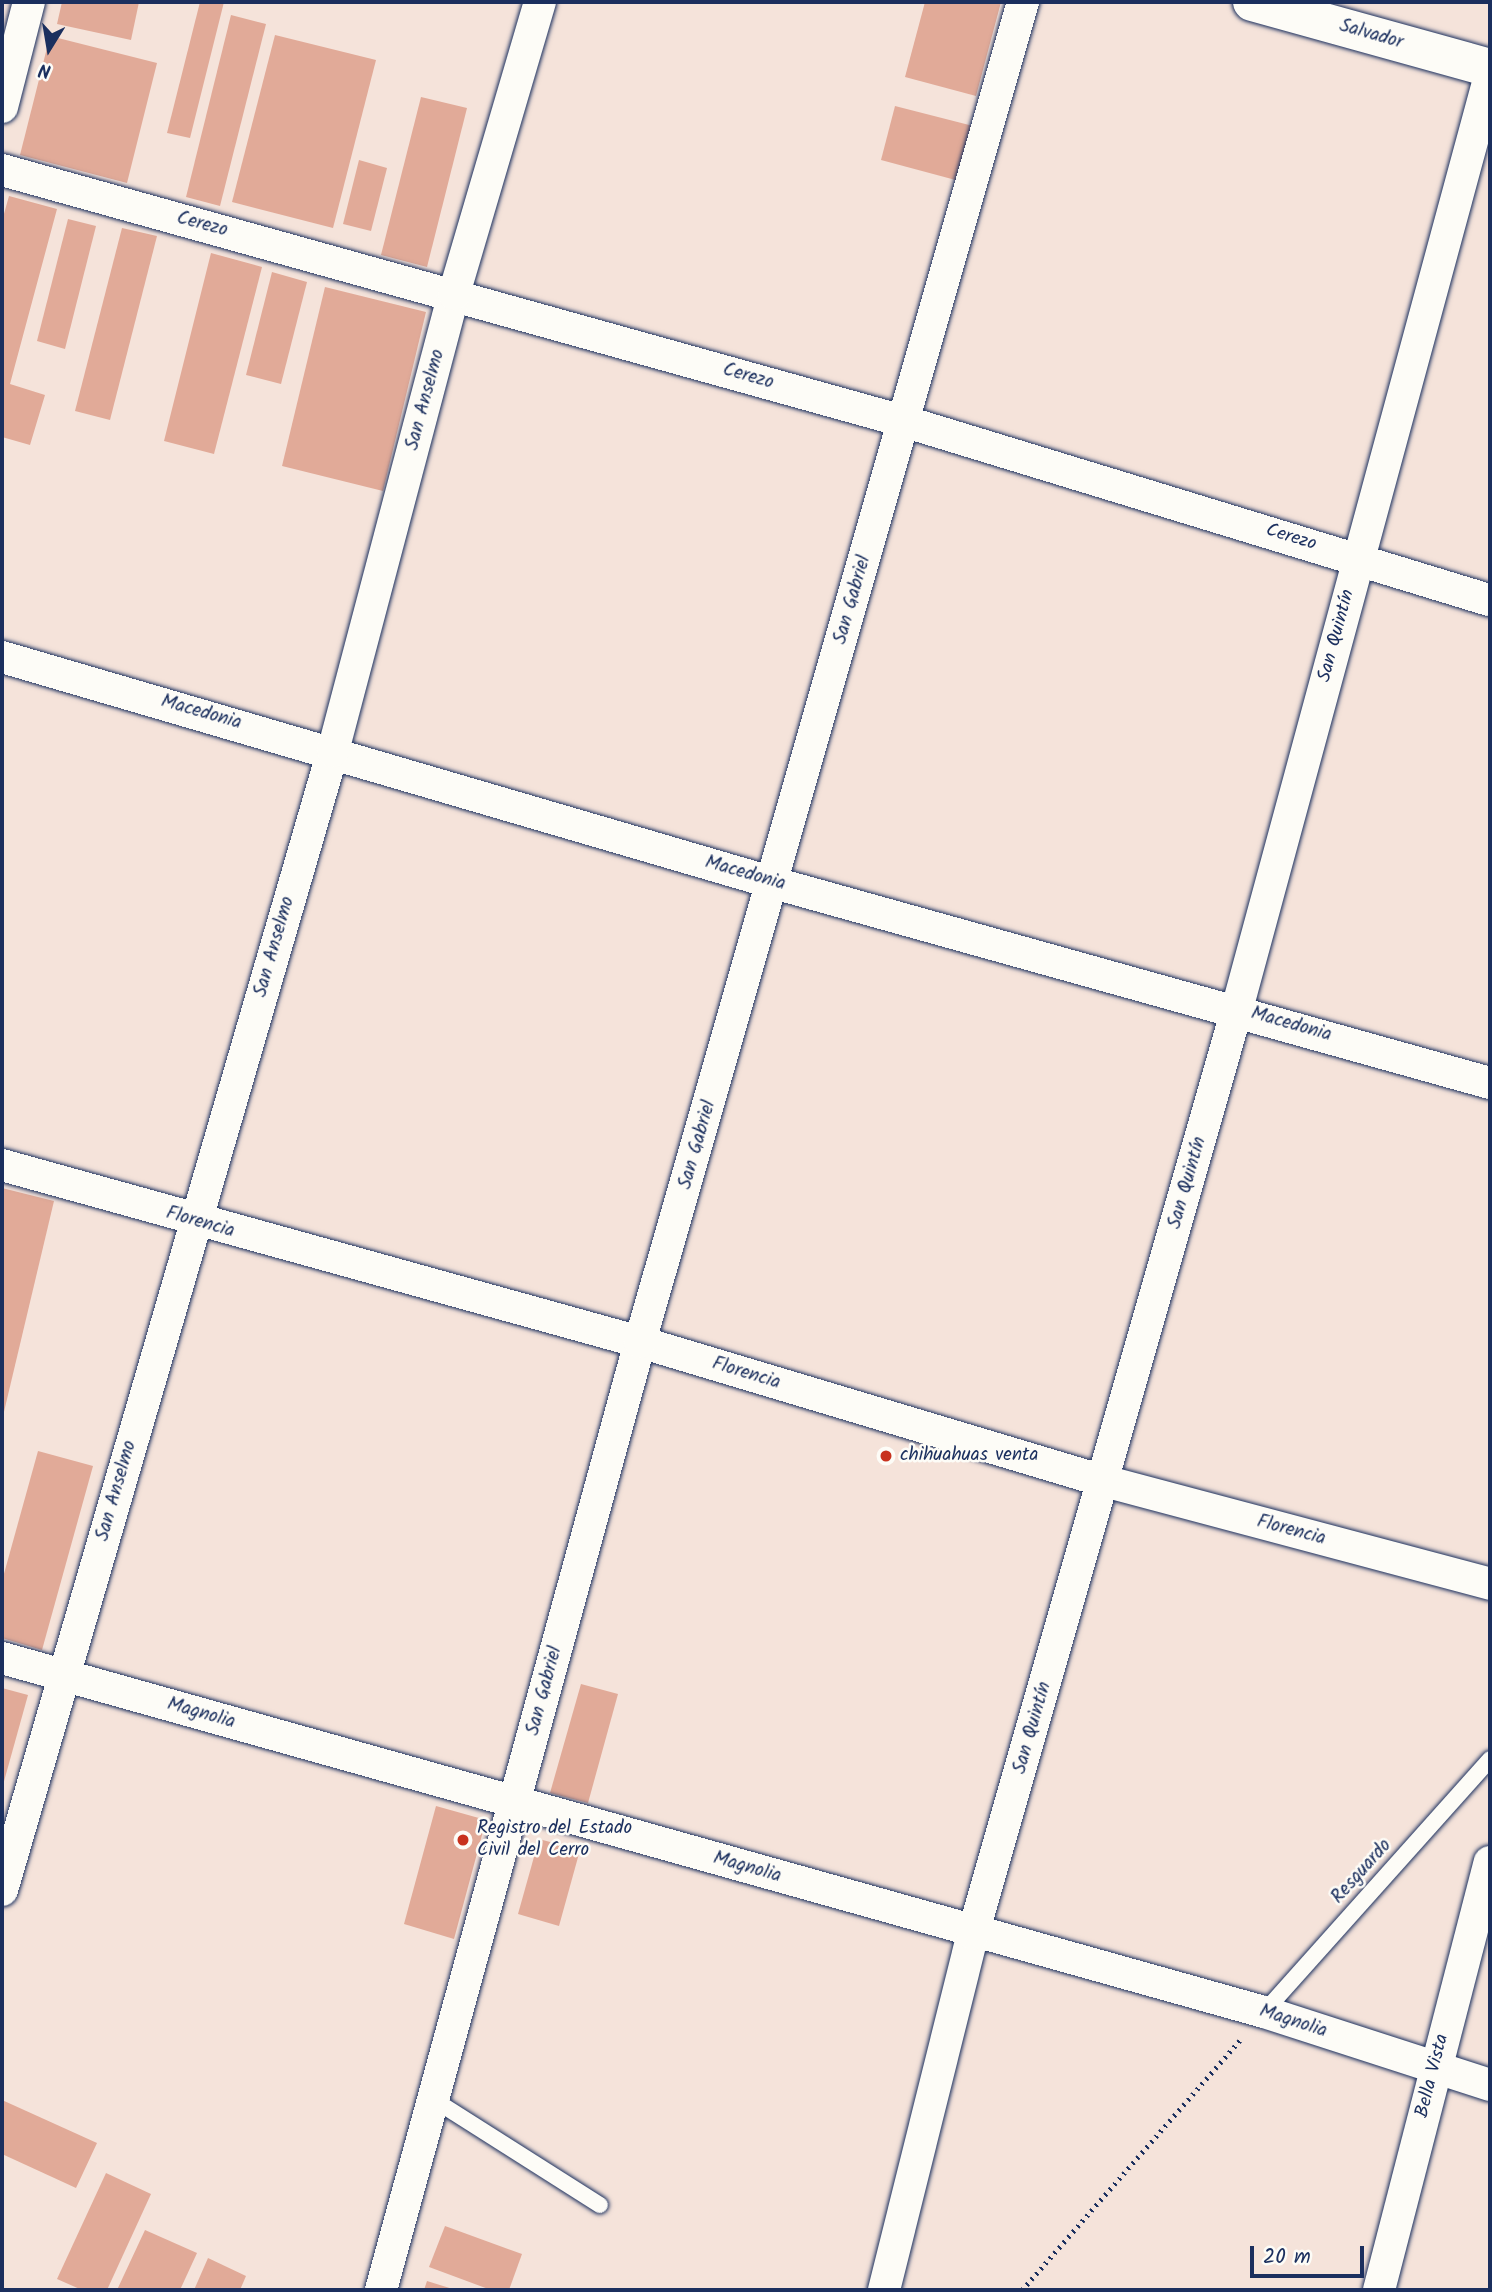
<!DOCTYPE html>
<html>
<head>
<meta charset="utf-8">
<style>
	body { margin:0 }
	#map { position:relative; width:1492px; height:2292px; overflow:hidden; background:#f5e3da; font-family:Kalam,sans-serif }
	div>[style] { position:absolute }
	.building>* { inset:0; background:#e1aa98 }
	.path>* { height:4.5px; margin-top:-2.25px; transform-origin:0; background:repeating-linear-gradient(90deg,#1b2f5e 0 2px,transparent 0 7px) }
	.roads { filter:drop-shadow(0 0 2px #1b2f5e) drop-shadow(0 0 2px #1b2f5e) }
	.lane>* { height:16px; margin:-8px; padding:0 8px; transform-origin:8px; border-radius:8px; background:#fdfcf7 }
	.street>* { height:32px; margin:-16px; padding:0 16px; transform-origin:16px; border-radius:16px; background:#fdfcf7 }
	.secondary>* { height:38px; margin:-19px; padding:0 19px; transform-origin:19px; border-radius:19px; background:#fdfcf7 }
	.dots>* { width:19px; height:19px; translate:-50% -50%; box-sizing:border-box; border:4px solid #fdfcf7; border-radius:50% }
	span { translate:-50% -50%; white-space:nowrap; text-align:center; line-height:1.15; -webkit-text-stroke:5px #fdfcf7; paint-order:stroke }
	.street-label { font-size:19px; color:#1b2f5e }
	.poi-label { font-size:19px; color:#1b2f5e }
	.left { translate:0 -50%; text-align:left }
	.frame { position:absolute; inset:0; border:4px solid #1b2f5e; pointer-events:none }
	.north { position:absolute; left:14px; top:14px; width:70px; height:70px; -webkit-text-stroke:5px #fdfcf7; paint-order:stroke; rotate:191deg; font-size:19px; font-weight:700; line-height:28px; text-align:center; color:#1b2f5e }
	.north::after { content:''; display:block; margin:auto; width:24px; height:32px; background:#1b2f5e; clip-path:polygon(50% 0,100% 100%,50% 72%,0 100%) }
	.scale { position:absolute; left:1250px; top:2246px; width:114px; height:32px; box-sizing:border-box; border:4px solid #1b2f5e; border-top:0; padding-left:9px; font-size:21px; line-height:24px; white-space:nowrap; color:#1b2f5e; -webkit-text-stroke:5px #fdfcf7; paint-order:stroke }
</style>
</head>
<body>
<div id="map">
	<div class="building">
		<i style="clip-path:polygon(62px 2px,139px 2px,131px 40px,57px 24px)"></i>
		<i style="clip-path:polygon(200px 2px,224px 2px,190px 138px,167px 133px)"></i>
		<i style="clip-path:polygon(925px 2px,1001px 2px,976px 96px,905px 77px)"></i>
		<i style="clip-path:polygon(231px 15px,266px 24px,220px 206px,186px 197px)"></i>
		<i style="clip-path:polygon(275px 35px,376px 60px,333px 228px,232px 202px)"></i>
		<i style="clip-path:polygon(50px 36px,157px 63px,127px 183px,20px 155px)"></i>
		<i style="clip-path:polygon(421px 97px,467px 108px,427px 267px,381px 255px)"></i>
		<i style="clip-path:polygon(895px 106px,977px 127px,963px 182px,881px 160px)"></i>
		<i style="clip-path:polygon(359px 160px,387px 168px,371px 231px,343px 224px)"></i>
		<i style="clip-path:polygon(9px 196px,57px 209px,10px 384px,45px 395px,30px 445px,2px 437px,2px 221px)"></i>
		<i style="clip-path:polygon(68px 219px,96px 226px,65px 349px,37px 341px)"></i>
		<i style="clip-path:polygon(122px 228px,157px 236px,110px 420px,75px 411px)"></i>
		<i style="clip-path:polygon(211px 253px,262px 267px,214px 454px,164px 441px)"></i>
		<i style="clip-path:polygon(272px 272px,307px 282px,281px 384px,246px 375px)"></i>
		<i style="clip-path:polygon(325px 287px,426px 312px,383px 491px,282px 466px)"></i>
		<i style="clip-path:polygon(2px 1188px,54px 1201px,3px 1416px,2px 1416px)"></i>
		<i style="clip-path:polygon(38px 1451px,93px 1466px,42px 1650px,2px 1638px,2px 1581px)"></i>
		<i style="clip-path:polygon(581px 1684px,618px 1694px,588px 1803px,550px 1793px)"></i>
		<i style="clip-path:polygon(2px 1688px,28px 1695px,3px 1785px,2px 1785px)"></i>
		<i style="clip-path:polygon(436px 1806px,486px 1820px,454px 1939px,404px 1924px)"></i>
		<i style="clip-path:polygon(539px 1839px,580px 1850px,559px 1926px,518px 1914px)"></i>
		<i style="clip-path:polygon(2px 2100px,97px 2143px,76px 2188px,2px 2154px)"></i>
		<i style="clip-path:polygon(106px 2173px,151px 2194px,107px 2290px,82px 2290px,57px 2279px)"></i>
		<i style="clip-path:polygon(445px 2226px,522px 2254px,509px 2290px,491px 2290px,429px 2267px)"></i>
		<i style="clip-path:polygon(145px 2230px,197px 2253px,180px 2290px,117px 2290px)"></i>
		<i style="clip-path:polygon(208px 2258px,246px 2276px,240px 2290px,194px 2290px)"></i>
		<i style="clip-path:polygon(427px 2281px,456px 2290px,424px 2290px)"></i>
	</div>
	<div class="path">
		<i style="left:1022px;top:2290px;width:332px;rotate:-48.9deg"></i>
	</div>
	<div class="roads">
		<div class="lane">
			<i style="left:1264px;top:2012px;width:339px;rotate:-48.2deg"></i>
			<i style="left:436px;top:2101px;width:194px;rotate:32.4deg"></i>
		</div>
		<div class="street">
			<i style="left:2px;top:107px;width:108px;rotate:-75.6deg"></i>
			<i style="left:2px;top:170px;width:935px;rotate:15.57deg"></i>
			<i style="left:903px;top:421px;width:613px;rotate:16.99deg"></i>
			<i style="left:2px;top:657px;width:804px;rotate:16.32deg"></i>
			<i style="left:774px;top:883px;width:743px;rotate:15.61deg"></i>
			<i style="left:2px;top:1165px;width:662px;rotate:15.51deg"></i>
			<i style="left:640px;top:1342px;width:484px;rotate:16.7deg"></i>
			<i style="left:1104px;top:1481px;width:400px;rotate:14.9deg"></i>
			<i style="left:2px;top:1658px;width:1311px;rotate:15.67deg"></i>
			<i style="left:1264px;top:2012px;width:237px;rotate:17.9deg"></i>
			<i style="left:2px;top:1890px;width:1186px;rotate:-73.8deg"></i>
			<i style="left:333px;top:751px;width:473px;rotate:-75.2deg"></i>
			<i style="left:454px;top:294px;width:304px;rotate:-73.6deg"></i>
			<i style="left:381px;top:2290px;width:983px;rotate:-74.72deg"></i>
			<i style="left:640px;top:1342px;width:1394px;rotate:-74.05deg"></i>
			<i style="left:884px;top:2290px;width:367px;rotate:-76deg"></i>
			<i style="left:973px;top:1934px;width:962px;rotate:-74.07deg"></i>
			<i style="left:1237px;top:1009px;width:968px;rotate:-74.84deg"></i>
			<i style="left:1379px;top:2290px;width:442px;rotate:-75.5deg"></i>
		</div>
		<div class="secondary">
			<i style="left:1252px;top:2px;width:247px;rotate:15.5deg"></i>
		</div>
	</div>
	<div class="dots">
		<i style="left:886px;top:1456px;background:#c8321e"></i>
		<i style="left:463px;top:1840px;background:#c8321e"></i>
	</div>
	<div class="street-label">
		<span style="left:1371px;top:35px;rotate:16deg">Salvador</span>
		<span style="left:202px;top:225px;rotate:15deg">Cerezo</span>
		<span style="left:748px;top:377px;rotate:16deg">Cerezo</span>
		<span style="left:426px;top:400px;rotate:-75deg">San Anselmo</span>
		<span style="left:1291px;top:538px;rotate:17deg">Cerezo</span>
		<span style="left:853px;top:600px;rotate:-74deg">San Gabriel</span>
		<span style="left:1337px;top:636px;rotate:-75deg">San Quintín</span>
		<span style="left:201px;top:713px;rotate:16deg">Macedonia</span>
		<span style="left:745px;top:874px;rotate:16deg">Macedonia</span>
		<span style="left:275px;top:947px;rotate:-74deg">San Anselmo</span>
		<span style="left:1291px;top:1025px;rotate:16deg">Macedonia</span>
		<span style="left:698px;top:1145px;rotate:-74deg">San Gabriel</span>
		<span style="left:1188px;top:1183px;rotate:-74deg">San Quintín</span>
		<span style="left:200px;top:1223px;rotate:16deg">Florencia</span>
		<span style="left:746px;top:1374px;rotate:17deg">Florencia</span>
		<span style="left:117px;top:1491px;rotate:-74deg">San Anselmo</span>
		<span style="left:1291px;top:1531px;rotate:15deg">Florencia</span>
		<span style="left:545px;top:1691px;rotate:-75deg">San Gabriel</span>
		<span style="left:201px;top:1714px;rotate:16deg">Magnolia</span>
		<span style="left:1033px;top:1728px;rotate:-74deg">San Quintín</span>
		<span style="left:747px;top:1868px;rotate:16deg">Magnolia</span>
		<span style="left:1362px;top:1872px;rotate:-48deg">Resguardo</span>
		<span style="left:1293px;top:2022px;rotate:18deg">Magnolia</span>
		<span style="left:1433px;top:2076px;rotate:-76deg">Bella Vista</span>
	</div>
	<div class="poi-label">
		<span class="left" style="left:900px;top:1456px">chihuahuas venta</span>
		<span class="left" style="left:477px;top:1840px">Registro del Estado<br>Civil del Cerro</span>
	</div>
	<div class="frame"></div>
	<div class="north">N</div>
	<div class="scale">20 m</div>
</div>
</body>
</html>
